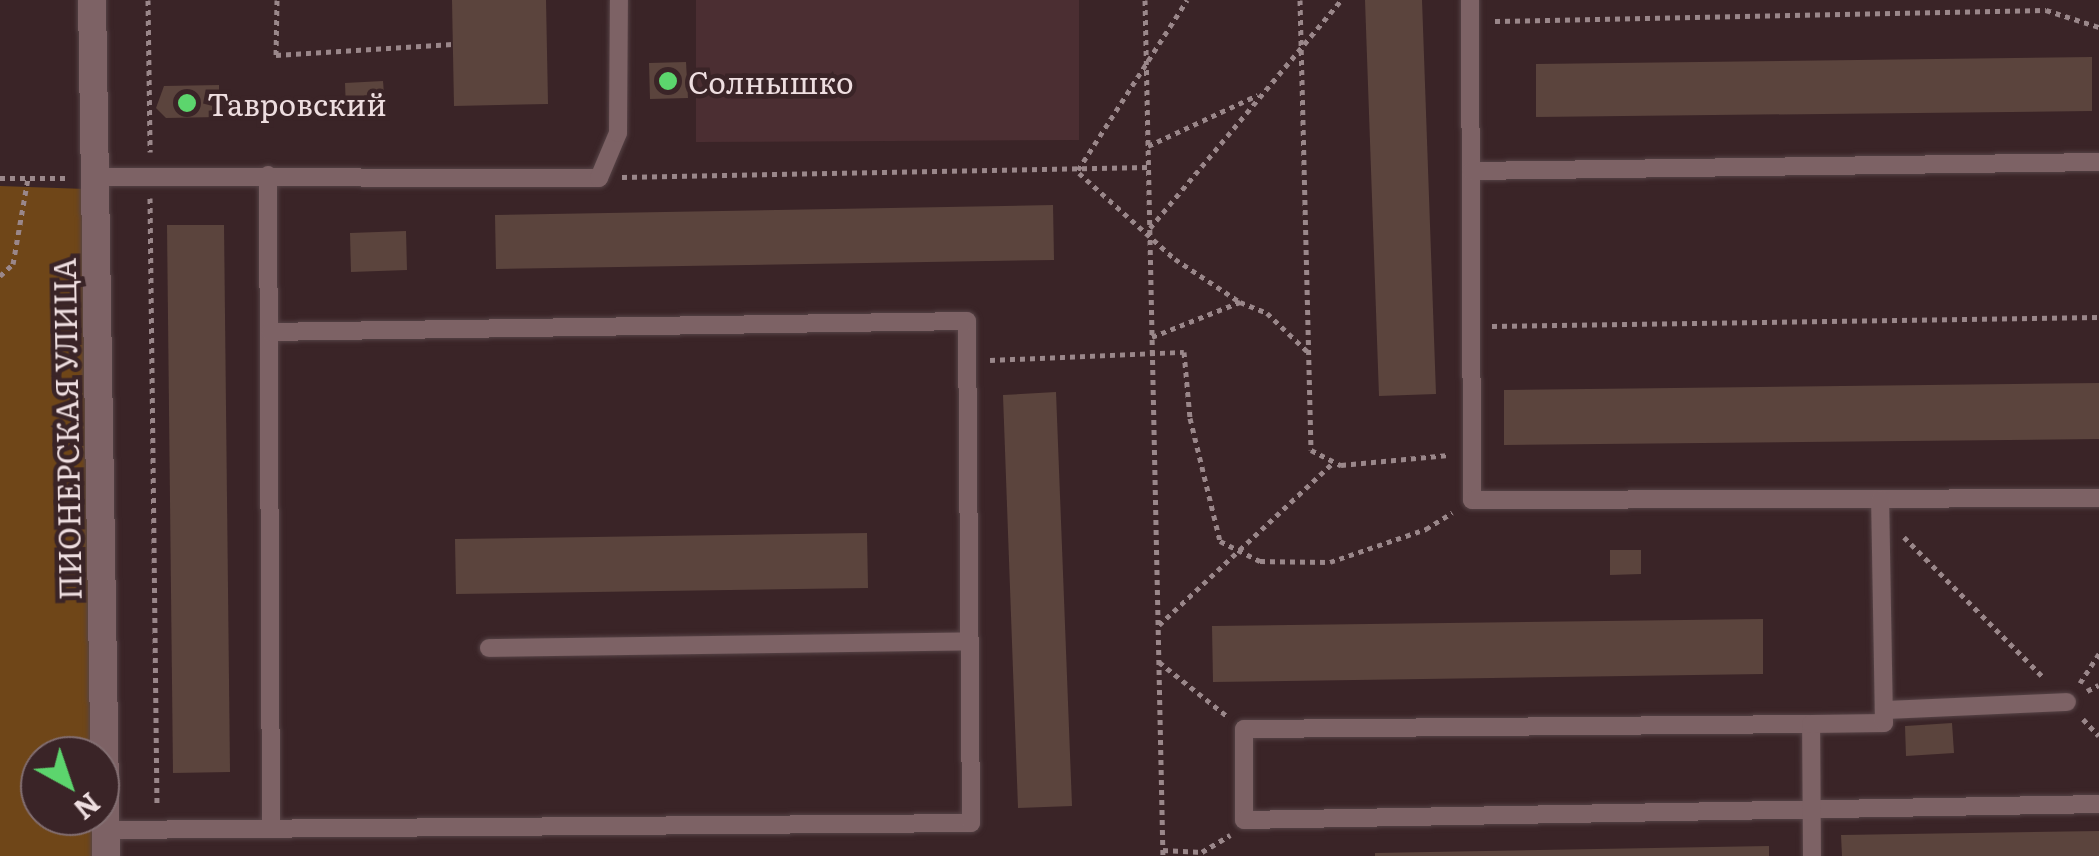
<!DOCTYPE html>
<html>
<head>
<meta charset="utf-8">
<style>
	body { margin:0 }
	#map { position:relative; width:2099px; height:856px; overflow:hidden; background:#3a2427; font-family:Literata,serif }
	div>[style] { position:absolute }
	.built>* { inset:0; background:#4b2e32 }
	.green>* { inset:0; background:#6f4618 }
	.building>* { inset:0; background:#5b443d }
	.path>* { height:5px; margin-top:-2.5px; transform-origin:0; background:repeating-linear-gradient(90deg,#9a878a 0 5px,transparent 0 10px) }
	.roads { filter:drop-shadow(0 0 2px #564346) drop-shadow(0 0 2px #564346) }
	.service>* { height:18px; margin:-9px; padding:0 9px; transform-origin:9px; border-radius:9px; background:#7d6265 }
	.minor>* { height:28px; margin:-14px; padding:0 14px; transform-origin:14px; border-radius:14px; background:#7d6265 }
	.dots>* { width:28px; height:28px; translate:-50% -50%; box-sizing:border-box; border:5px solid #3a2427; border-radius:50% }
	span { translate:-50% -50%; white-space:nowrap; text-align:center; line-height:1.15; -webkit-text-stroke:9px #3a2427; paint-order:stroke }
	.poi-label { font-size:30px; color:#eedee0 }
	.left { translate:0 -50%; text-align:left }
	.street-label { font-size:30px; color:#eedee0 }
	.north { position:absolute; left:20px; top:736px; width:100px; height:100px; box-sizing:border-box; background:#3a2427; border:2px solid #826e71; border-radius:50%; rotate:140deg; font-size:28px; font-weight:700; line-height:40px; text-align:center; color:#eedee0 }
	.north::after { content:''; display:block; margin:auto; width:35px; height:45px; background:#5cd56d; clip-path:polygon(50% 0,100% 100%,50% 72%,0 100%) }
</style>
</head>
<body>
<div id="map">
	<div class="built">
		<i style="clip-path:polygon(696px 0,1079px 0,1079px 140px,696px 142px)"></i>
	</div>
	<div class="green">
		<i style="clip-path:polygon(0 186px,86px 189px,95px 756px,40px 756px,40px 816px,97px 816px,97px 856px,0 856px)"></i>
	</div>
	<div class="building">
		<i style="clip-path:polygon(452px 0,546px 0,548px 104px,454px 106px)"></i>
		<i style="clip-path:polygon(1365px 0,1422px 0,1436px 394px,1379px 396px)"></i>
		<i style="clip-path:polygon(2092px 57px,2092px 111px,1536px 117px,1536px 64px)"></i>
		<i style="clip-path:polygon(686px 62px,688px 98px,650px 99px,649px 63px)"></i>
		<i style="clip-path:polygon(383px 81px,385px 108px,346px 110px,345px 83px)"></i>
		<i style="clip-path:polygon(219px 85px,219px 117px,166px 118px,156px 108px,164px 86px)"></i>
		<i style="clip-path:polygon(1053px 205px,1054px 260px,496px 269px,495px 215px)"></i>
		<i style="clip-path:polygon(167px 225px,224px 225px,230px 772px,173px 773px)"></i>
		<i style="clip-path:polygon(406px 231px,407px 270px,351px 272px,350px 233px)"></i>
		<i style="clip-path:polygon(2099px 383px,2099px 439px,1504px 445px,1504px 390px)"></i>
		<i style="clip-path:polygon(1056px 392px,1072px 806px,1018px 808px,1003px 395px)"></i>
		<i style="clip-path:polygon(867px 533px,868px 588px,456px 594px,455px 539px)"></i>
		<i style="clip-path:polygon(1610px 550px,1641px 550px,1641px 574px,1610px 575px)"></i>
		<i style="clip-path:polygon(1763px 619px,1763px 674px,1213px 682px,1212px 626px)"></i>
		<i style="clip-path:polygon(1952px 723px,1954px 753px,1906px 756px,1905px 726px)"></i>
		<i style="clip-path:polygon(2099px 831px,2099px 856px,1842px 856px,1841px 835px)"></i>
		<i style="clip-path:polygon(1769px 846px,1769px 856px,1375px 856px,1375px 853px)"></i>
	</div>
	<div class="path">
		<i style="left:148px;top:0;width:152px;rotate:89.2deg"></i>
		<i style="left:277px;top:0;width:55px;rotate:91deg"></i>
		<i style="left:276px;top:55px;width:177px;rotate:-3.6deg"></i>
		<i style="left:1145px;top:0;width:856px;rotate:88.8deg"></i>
		<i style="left:1300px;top:0;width:450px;rotate:88.6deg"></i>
		<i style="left:1311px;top:450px;width:34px;rotate:27deg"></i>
		<i style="left:1341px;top:465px;width:108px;rotate:-5.3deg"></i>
		<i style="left:1495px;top:21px;width:551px;rotate:-1.14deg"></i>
		<i style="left:2046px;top:10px;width:56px;rotate:17.8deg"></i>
		<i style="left:1148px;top:146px;width:121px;rotate:-24.9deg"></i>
		<i style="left:1078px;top:170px;width:202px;rotate:-57.3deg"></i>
		<i style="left:1079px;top:173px;width:129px;rotate:41.9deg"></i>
		<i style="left:1175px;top:259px;width:78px;rotate:33.5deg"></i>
		<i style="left:622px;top:177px;width:527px;rotate:-1.09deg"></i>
		<i style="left:0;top:178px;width:65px"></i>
		<i style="left:150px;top:198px;width:609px;rotate:89.34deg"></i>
		<i style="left:1150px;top:228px;width:297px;rotate:-50deg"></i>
		<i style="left:0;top:276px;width:18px;rotate:-43deg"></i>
		<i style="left:13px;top:264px;width:87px;rotate:-80.1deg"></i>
		<i style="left:1492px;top:326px;width:607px;rotate:-0.85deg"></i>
		<i style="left:1152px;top:337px;width:95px;rotate:-21.7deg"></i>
		<i style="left:1240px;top:302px;width:29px;rotate:22deg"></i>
		<i style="left:1267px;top:313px;width:58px;rotate:43.6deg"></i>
		<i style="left:990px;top:360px;width:194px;rotate:-2.4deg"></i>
		<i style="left:1184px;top:352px;width:66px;rotate:84.8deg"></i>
		<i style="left:1190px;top:418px;width:127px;rotate:76.3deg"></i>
		<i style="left:1220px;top:541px;width:45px;rotate:26.6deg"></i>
		<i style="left:1260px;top:561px;width:70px;rotate:0.8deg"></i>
		<i style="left:1330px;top:562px;width:102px;rotate:-19deg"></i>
		<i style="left:1426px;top:529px;width:31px;rotate:-32deg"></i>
		<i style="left:1904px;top:537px;width:199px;rotate:45.2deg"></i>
		<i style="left:1159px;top:625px;width:239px;rotate:-43deg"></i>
		<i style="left:1159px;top:662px;width:87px;rotate:38.5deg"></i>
		<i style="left:2080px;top:683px;width:35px;rotate:-57deg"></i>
		<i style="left:2087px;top:691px;width:13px;rotate:-27deg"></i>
		<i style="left:2083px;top:719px;width:23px;rotate:47deg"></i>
		<i style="left:1163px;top:850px;width:39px;rotate:3deg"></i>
		<i style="left:1202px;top:852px;width:33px;rotate:-31deg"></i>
	</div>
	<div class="roads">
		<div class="service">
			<i style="left:1470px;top:0;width:500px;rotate:89.77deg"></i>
			<i style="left:1472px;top:500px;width:627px;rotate:-0.18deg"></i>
			<i style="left:1471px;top:171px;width:628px;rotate:-0.82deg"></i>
			<i style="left:268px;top:175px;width:654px;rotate:89.74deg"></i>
			<i style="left:94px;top:177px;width:505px;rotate:0.11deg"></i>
			<i style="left:599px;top:178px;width:49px;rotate:-67.1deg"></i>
			<i style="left:618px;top:133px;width:133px;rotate:-89.6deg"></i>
			<i style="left:489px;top:648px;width:481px;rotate:-0.8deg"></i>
			<i style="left:1884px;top:710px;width:183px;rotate:-2.5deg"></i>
			<i style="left:1811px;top:724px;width:567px;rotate:179.49deg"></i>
			<i style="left:1244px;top:729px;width:91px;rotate:90deg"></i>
			<i style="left:1244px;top:820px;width:855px;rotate:-1.07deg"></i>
			<i style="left:106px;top:830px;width:865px;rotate:-0.46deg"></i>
			<i style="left:971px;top:823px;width:502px;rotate:-90.46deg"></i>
			<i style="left:967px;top:321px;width:697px;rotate:179.1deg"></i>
			<i style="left:1812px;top:856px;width:132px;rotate:-90.4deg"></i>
			<i style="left:1811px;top:724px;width:73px;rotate:-0.8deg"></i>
			<i style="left:1884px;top:723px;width:224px;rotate:-91deg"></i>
		</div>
		<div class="minor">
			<i style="left:92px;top:0;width:856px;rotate:89.06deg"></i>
		</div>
	</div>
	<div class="dots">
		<i style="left:668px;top:81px;background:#5cd56d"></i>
		<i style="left:187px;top:103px;background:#5cd56d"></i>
	</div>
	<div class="poi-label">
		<span class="left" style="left:688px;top:81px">Солнышко</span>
		<span class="left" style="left:207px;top:103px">Тавровский</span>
	</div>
	<div class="street-label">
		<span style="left:66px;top:429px;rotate:-91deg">ПИОНЕРСКАЯ УЛИЦА</span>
	</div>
	<div class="north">N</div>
</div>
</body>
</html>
